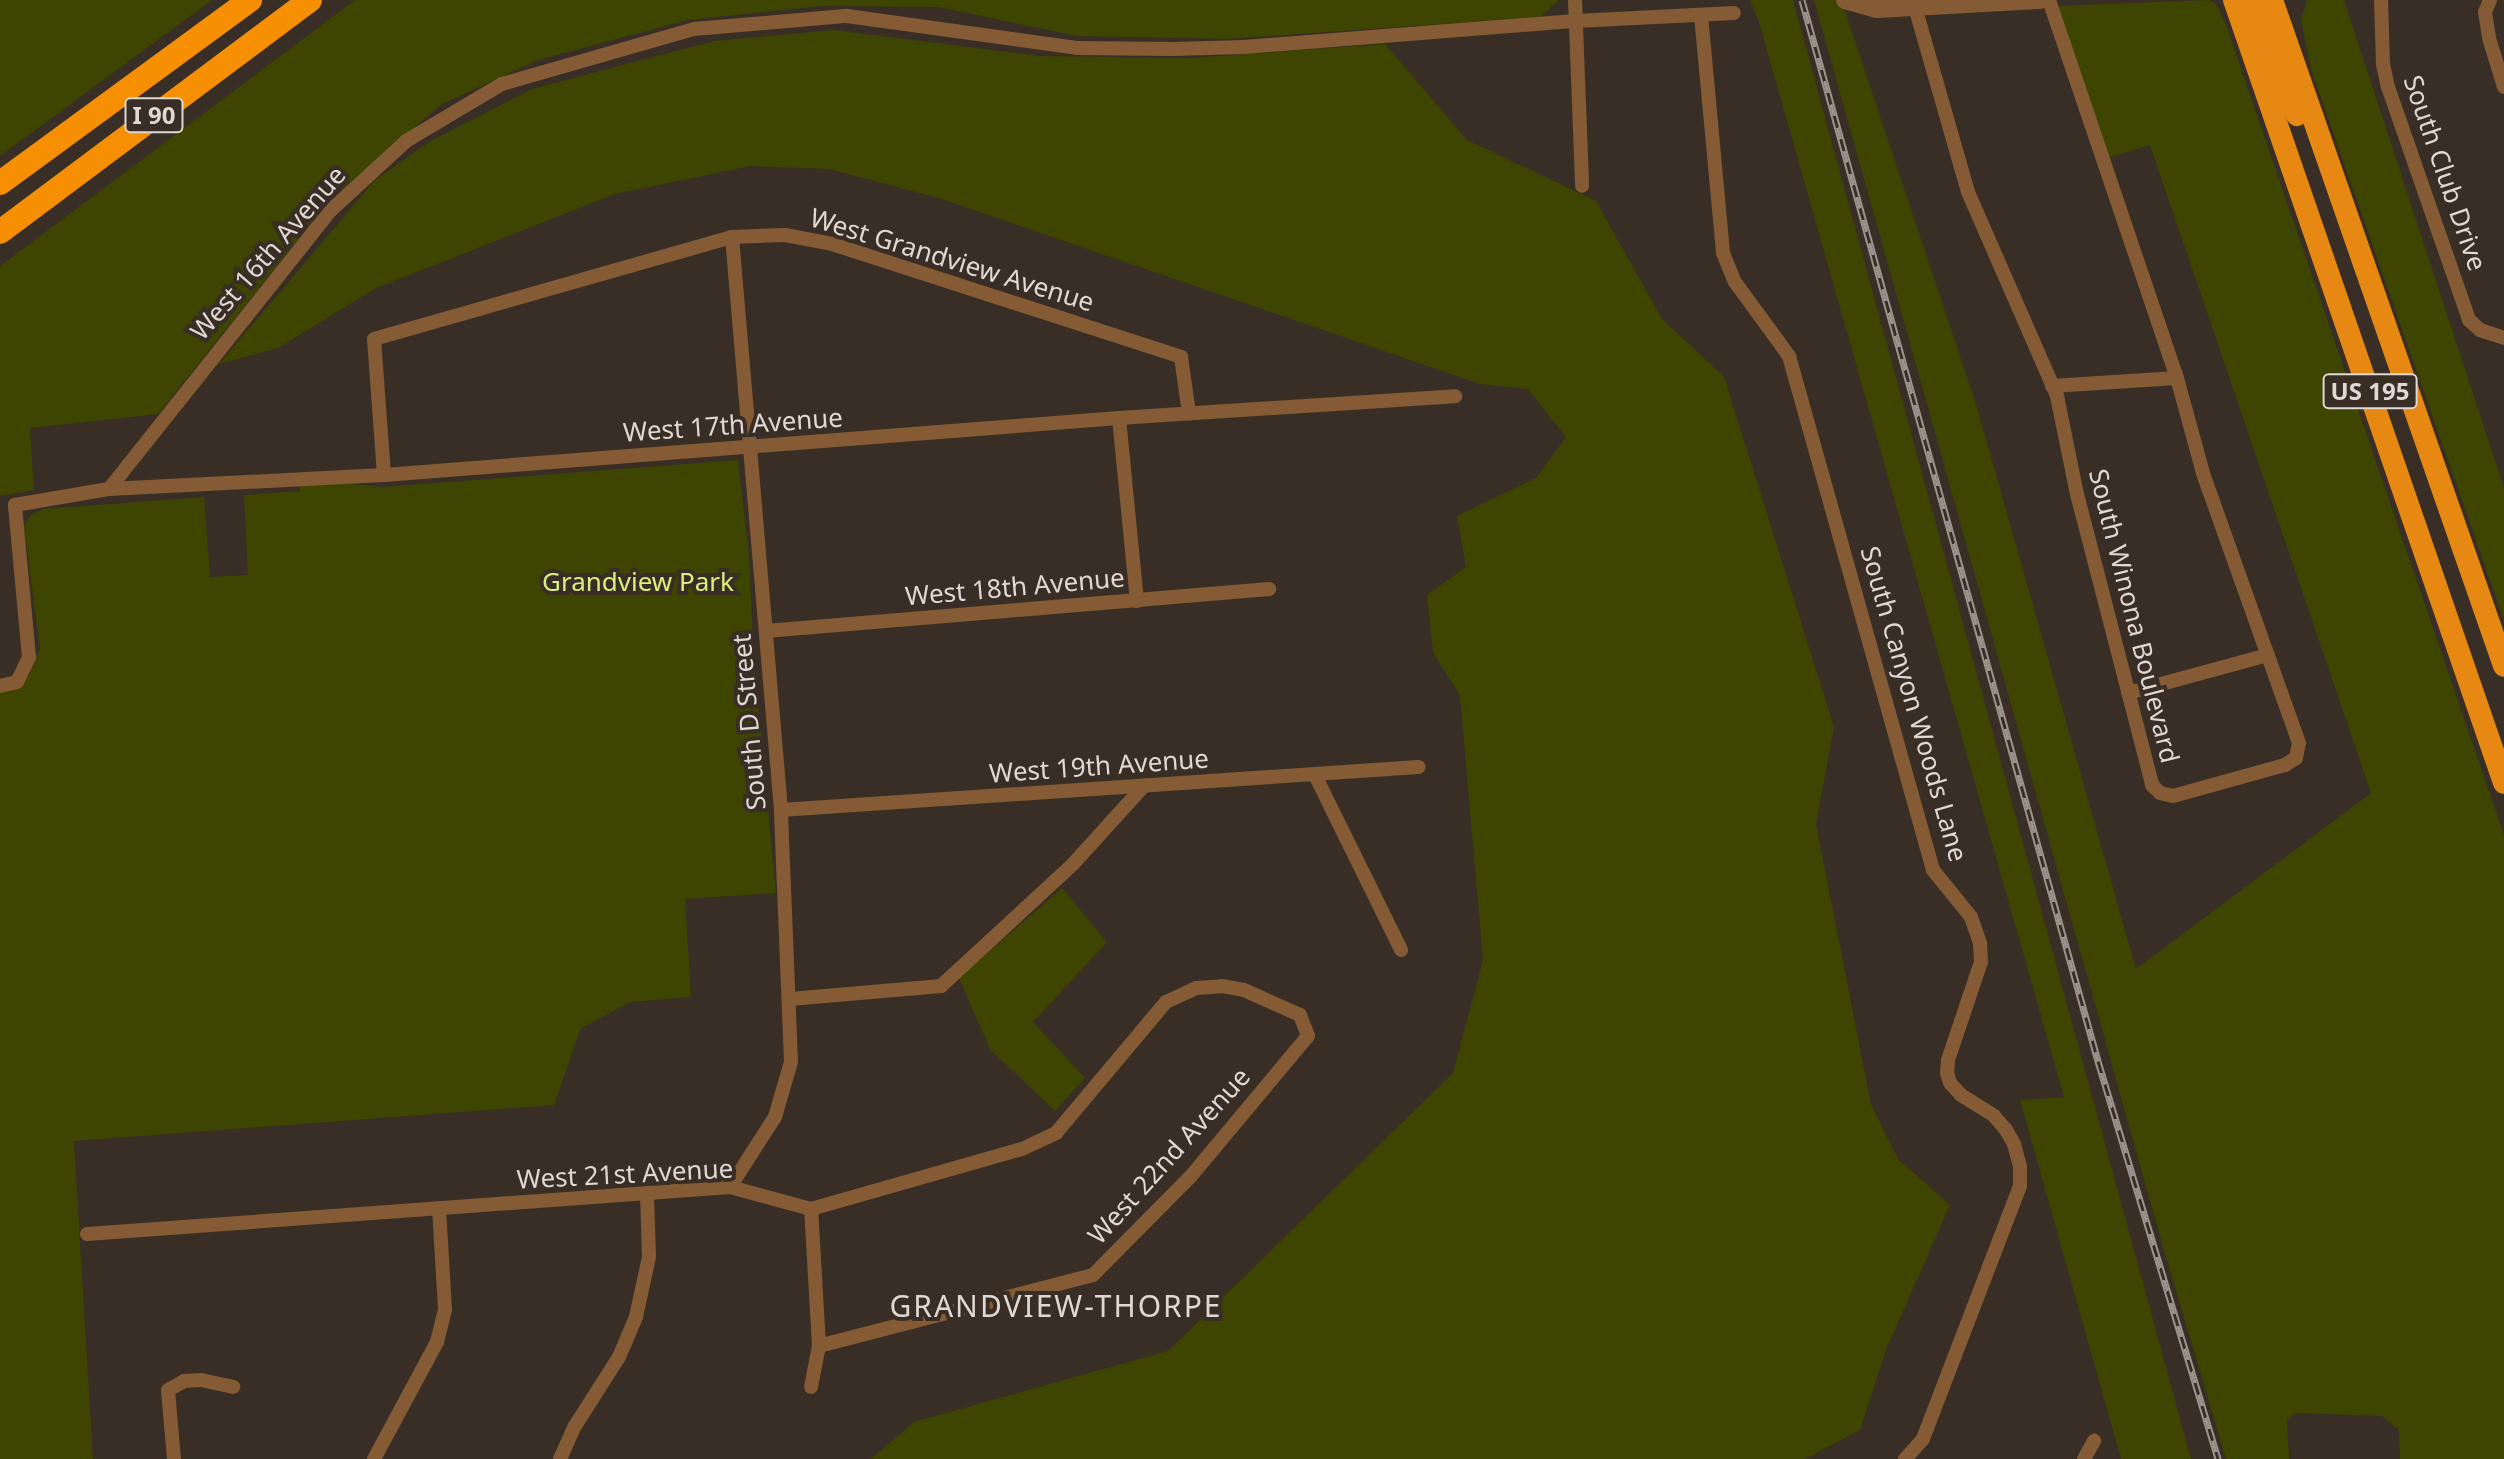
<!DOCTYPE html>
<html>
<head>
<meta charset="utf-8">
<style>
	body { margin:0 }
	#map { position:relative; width:2504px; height:1459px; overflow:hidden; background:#392e26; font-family:"Noto Sans",sans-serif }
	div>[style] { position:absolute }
	.green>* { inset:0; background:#3d4500 }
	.minor>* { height:14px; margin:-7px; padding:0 7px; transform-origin:7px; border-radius:7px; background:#845b34 }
	.tertiary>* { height:18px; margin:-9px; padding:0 9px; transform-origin:9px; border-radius:9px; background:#845b34 }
	.trunk>* { height:22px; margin:-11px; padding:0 11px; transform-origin:11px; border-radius:11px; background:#e68812 }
	.motorway>* { height:24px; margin:-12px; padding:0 12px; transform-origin:12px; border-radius:12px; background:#f68f02 }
	.rail>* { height:7px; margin-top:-3.5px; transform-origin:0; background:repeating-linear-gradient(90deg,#392e26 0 12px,#9d948e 0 24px); box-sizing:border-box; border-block:2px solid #9d948e }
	span { translate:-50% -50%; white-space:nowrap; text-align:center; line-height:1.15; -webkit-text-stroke:8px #392e26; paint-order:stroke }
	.shield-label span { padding:2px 6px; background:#392e26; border:2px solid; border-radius:6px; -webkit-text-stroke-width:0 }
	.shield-label { font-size:24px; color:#dfd8d3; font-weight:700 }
	.street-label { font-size:26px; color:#dfd8d3 }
	.park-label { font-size:26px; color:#dbef7d }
	.quarter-label { font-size:30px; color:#dfd8d3; letter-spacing:2px }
</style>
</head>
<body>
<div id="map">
	<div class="green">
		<i style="clip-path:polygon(0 0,212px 0,0 156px)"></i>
		<i style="clip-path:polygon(355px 0,1559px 0,1540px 17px,1226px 39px,1077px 36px,939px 7px,822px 6px,688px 20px,538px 60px,442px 104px,331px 198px,158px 414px,30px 428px,34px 490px,0 496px,0 266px)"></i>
		<i style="clip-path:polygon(1750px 0,1793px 0,2191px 1459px,2121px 1459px,2020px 1100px,2064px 1097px,1759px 22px)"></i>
		<i style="clip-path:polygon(1814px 0,1836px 0,1845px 11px,1976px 404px,2136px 969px,2371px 793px,2150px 145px,2108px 158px,2056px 6px,2209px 0,2216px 4px,2226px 25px,2504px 835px,2504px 1459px,2400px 1459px,2399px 1430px,2382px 1416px,2296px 1413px,2287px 1420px,2289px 1459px,2226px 1459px,2161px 1240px)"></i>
		<i style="clip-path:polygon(2307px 0,2344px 0,2504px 488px,2504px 620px,2311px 69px,2301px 19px)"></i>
		<i style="clip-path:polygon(833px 30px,1041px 56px,1192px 58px,1385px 44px,1467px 140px,1596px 201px,1662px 319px,1724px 377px,1834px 727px,1816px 824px,1871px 1104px,1898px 1159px,1950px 1205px,1886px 1350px,1860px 1430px,1805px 1459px,871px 1459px,914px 1422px,1168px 1351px,1453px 1073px,1483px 960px,1460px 696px,1433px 652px,1427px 595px,1466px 567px,1457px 516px,1536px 478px,1566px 437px,1528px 389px,1480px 384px,942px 199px,829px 169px,750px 166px,615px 194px,376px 288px,278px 348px,219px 364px,375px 180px,429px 142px,532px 89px,714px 41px)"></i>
		<i style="clip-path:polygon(738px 460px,749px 555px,754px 662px,776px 893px,685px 899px,691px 997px,630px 1002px,581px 1028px,554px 1105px,74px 1141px,93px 1459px,0 1459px,0 693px,29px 675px,40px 649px,24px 526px,31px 515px,44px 509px,204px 497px,210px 577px,248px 575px,244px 495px,300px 491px,300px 479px,383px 487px)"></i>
		<i style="clip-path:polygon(1062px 888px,1107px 942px,1033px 1022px,1085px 1078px,1055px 1111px,990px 1049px,959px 978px)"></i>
	</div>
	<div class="minor">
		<i style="left:1575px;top:0;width:186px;rotate:87.8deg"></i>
		<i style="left:2381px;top:0;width:64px;rotate:88.2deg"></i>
		<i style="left:2383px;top:64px;width:24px;rotate:78deg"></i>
		<i style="left:2388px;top:87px;width:247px;rotate:70.8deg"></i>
		<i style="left:2469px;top:320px;width:15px;rotate:42deg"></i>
		<i style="left:2480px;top:330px;width:25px;rotate:18deg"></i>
		<i style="left:2490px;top:0;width:13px;rotate:113deg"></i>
		<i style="left:2485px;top:12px;width:26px;rotate:81deg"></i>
		<i style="left:2489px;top:38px;width:51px;rotate:73deg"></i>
		<i style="left:1915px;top:7px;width:192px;rotate:74deg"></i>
		<i style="left:1968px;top:192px;width:223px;rotate:66.4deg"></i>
		<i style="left:2057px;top:396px;width:100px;rotate:78.5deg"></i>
		<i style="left:2077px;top:494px;width:301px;rotate:75.5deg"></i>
		<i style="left:2152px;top:785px;width:11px;rotate:45deg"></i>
		<i style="left:2160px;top:793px;width:13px;rotate:13deg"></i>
		<i style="left:2173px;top:796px;width:116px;rotate:-15.5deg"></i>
		<i style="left:2285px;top:765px;width:13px;rotate:-32deg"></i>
		<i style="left:2296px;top:758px;width:15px;rotate:-79deg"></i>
		<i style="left:2299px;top:743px;width:287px;rotate:-109.6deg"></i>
		<i style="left:2203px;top:473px;width:98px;rotate:-105.3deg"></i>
		<i style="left:2177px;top:378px;width:399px;rotate:-108.7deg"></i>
		<i style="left:1701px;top:15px;width:239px;rotate:84.7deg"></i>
		<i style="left:1723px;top:253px;width:31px;rotate:68deg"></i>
		<i style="left:1735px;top:282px;width:92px;rotate:53.9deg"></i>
		<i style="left:1789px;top:356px;width:534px;rotate:74.35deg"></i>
		<i style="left:1933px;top:870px;width:60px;rotate:51deg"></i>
		<i style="left:1971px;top:917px;width:28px;rotate:71deg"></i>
		<i style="left:1980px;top:943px;width:19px;rotate:87deg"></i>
		<i style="left:1981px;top:962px;width:103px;rotate:108.6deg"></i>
		<i style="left:1948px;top:1060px;width:13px;rotate:94deg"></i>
		<i style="left:1947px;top:1073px;width:10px;rotate:73deg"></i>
		<i style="left:1950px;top:1083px;width:16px;rotate:47deg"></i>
		<i style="left:1961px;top:1095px;width:39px;rotate:32deg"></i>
		<i style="left:1994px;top:1116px;width:18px;rotate:49deg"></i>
		<i style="left:2006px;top:1130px;width:16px;rotate:60deg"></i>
		<i style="left:2014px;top:1144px;width:23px;rotate:75deg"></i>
		<i style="left:2020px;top:1166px;width:20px;rotate:90deg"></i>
		<i style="left:2020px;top:1186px;width:271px;rotate:111deg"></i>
		<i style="left:1923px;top:1439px;width:27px;rotate:132deg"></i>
		<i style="left:2052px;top:386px;width:125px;rotate:-3.7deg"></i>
		<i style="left:1119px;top:418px;width:184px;rotate:84.4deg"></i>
		<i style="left:384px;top:475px;width:136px;rotate:-94.2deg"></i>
		<i style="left:374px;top:339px;width:372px;rotate:-15.9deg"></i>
		<i style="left:732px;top:237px;width:53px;rotate:-2.2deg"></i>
		<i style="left:785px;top:235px;width:48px;rotate:10.8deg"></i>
		<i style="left:832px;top:244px;width:367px;rotate:17.9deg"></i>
		<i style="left:1181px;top:357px;width:57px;rotate:81.9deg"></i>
		<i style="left:109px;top:489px;width:355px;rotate:-51.5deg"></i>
		<i style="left:330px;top:211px;width:103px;rotate:-42.6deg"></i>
		<i style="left:406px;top:141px;width:112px;rotate:-30.7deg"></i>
		<i style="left:502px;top:84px;width:200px;rotate:-16deg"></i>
		<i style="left:694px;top:29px;width:154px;rotate:-4.9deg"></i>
		<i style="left:847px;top:16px;width:232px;rotate:7.9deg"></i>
		<i style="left:1077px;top:48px;width:96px;rotate:0.6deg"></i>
		<i style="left:1173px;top:49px;width:71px;rotate:-1.6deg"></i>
		<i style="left:1244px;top:47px;width:333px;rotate:-4.5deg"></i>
		<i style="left:1576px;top:21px;width:158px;rotate:-2.9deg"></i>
		<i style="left:766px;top:631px;width:505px;rotate:-4.77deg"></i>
		<i style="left:0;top:686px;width:17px;rotate:-13deg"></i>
		<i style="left:17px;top:682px;width:28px;rotate:-64deg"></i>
		<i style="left:29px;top:657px;width:153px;rotate:-95.3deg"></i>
		<i style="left:15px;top:505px;width:95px;rotate:-9.7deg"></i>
		<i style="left:109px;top:489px;width:275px;rotate:-2.9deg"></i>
		<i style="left:384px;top:475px;width:737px;rotate:-4.43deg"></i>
		<i style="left:1119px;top:418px;width:337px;rotate:-3.7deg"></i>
		<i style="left:2128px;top:693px;width:145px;rotate:-15.2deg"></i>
		<i style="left:1315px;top:775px;width:195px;rotate:63.8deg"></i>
		<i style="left:781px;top:810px;width:639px;rotate:-3.86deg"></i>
		<i style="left:790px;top:999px;width:152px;rotate:-4.9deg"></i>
		<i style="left:941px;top:986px;width:180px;rotate:-42.7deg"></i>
		<i style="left:1073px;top:864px;width:103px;rotate:-47.8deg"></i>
		<i style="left:730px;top:1187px;width:83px;rotate:-57.3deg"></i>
		<i style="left:775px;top:1117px;width:57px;rotate:-73.8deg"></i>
		<i style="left:791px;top:1062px;width:252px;rotate:-92.3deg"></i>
		<i style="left:781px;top:810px;width:575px;rotate:-94.89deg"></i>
		<i style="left:87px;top:1234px;width:645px;rotate:-4.18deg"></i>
		<i style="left:730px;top:1187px;width:84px;rotate:15.2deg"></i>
		<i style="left:811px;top:1209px;width:219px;rotate:-15.9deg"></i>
		<i style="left:1022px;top:1149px;width:38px;rotate:-25deg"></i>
		<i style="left:1056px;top:1133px;width:171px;rotate:-50deg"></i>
		<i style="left:1166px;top:1002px;width:33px;rotate:-25deg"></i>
		<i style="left:1196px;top:988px;width:26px;rotate:-4deg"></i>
		<i style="left:1222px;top:986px;width:22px;rotate:10deg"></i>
		<i style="left:1244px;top:990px;width:61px;rotate:24.1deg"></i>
		<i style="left:1300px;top:1015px;width:22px;rotate:69deg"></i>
		<i style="left:1308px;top:1036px;width:184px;rotate:129.9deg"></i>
		<i style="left:1190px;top:1177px;width:138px;rotate:134.7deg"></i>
		<i style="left:1093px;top:1275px;width:283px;rotate:165.5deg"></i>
		<i style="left:811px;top:1387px;width:42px;rotate:-79deg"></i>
		<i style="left:819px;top:1346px;width:137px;rotate:-93.3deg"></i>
		<i style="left:174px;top:1459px;width:69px;rotate:-95deg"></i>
		<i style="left:168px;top:1390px;width:18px;rotate:-29deg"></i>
		<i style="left:184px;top:1381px;width:17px;rotate:-3deg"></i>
		<i style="left:201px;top:1380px;width:33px;rotate:12deg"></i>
		<i style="left:374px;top:1459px;width:133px;rotate:-61.7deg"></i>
		<i style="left:437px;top:1342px;width:34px;rotate:-76deg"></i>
		<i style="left:445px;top:1309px;width:101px;rotate:-93.4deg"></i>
		<i style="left:560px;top:1459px;width:36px;rotate:-66deg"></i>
		<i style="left:575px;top:1426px;width:82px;rotate:-57.5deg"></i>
		<i style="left:619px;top:1357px;width:43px;rotate:-67deg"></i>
		<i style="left:636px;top:1317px;width:61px;rotate:-77.8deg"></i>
		<i style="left:649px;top:1257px;width:64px;rotate:-91.8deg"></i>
		<i style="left:2084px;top:1459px;width:21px;rotate:-61deg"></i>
	</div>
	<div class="tertiary">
		<i style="left:1845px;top:0;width:33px;rotate:16deg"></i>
		<i style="left:1877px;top:9px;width:163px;rotate:-3.2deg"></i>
	</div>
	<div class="trunk">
		<i style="left:2234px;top:0;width:828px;rotate:70.97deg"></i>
		<i style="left:2251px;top:0;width:124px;rotate:68.2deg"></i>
		<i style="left:2272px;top:0;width:705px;rotate:70.79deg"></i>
	</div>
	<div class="motorway">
		<i style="left:0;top:183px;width:310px;rotate:-36.2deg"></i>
		<i style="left:0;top:232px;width:387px;rotate:-36.8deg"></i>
	</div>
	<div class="rail">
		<i style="left:1802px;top:0;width:1102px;rotate:74.41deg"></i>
		<i style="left:2098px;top:1061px;width:416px;rotate:73.2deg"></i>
	</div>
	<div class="shield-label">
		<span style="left:154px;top:115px">I 90</span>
		<span style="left:2370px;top:391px">US 195</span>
	</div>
	<div class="street-label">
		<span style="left:2445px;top:173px;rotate:71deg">South Club Drive</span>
		<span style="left:268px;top:253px;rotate:-49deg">West 16th Avenue</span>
		<span style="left:952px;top:260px;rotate:17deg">West Grandview Avenue</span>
		<span style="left:733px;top:425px;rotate:-4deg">West 17th Avenue</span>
		<span style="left:1015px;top:587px;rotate:-5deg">West 18th Avenue</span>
		<span style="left:2134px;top:616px;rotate:76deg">South Winona Boulevard</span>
		<span style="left:1914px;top:704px;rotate:74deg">South Canyon Woods Lane</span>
		<span style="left:749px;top:722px;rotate:-95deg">South D Street</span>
		<span style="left:1099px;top:766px;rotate:-4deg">West 19th Avenue</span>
		<span style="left:1169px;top:1156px;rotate:-48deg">West 22nd Avenue</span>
		<span style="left:625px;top:1174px;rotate:-3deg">West 21st Avenue</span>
	</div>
	<div class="park-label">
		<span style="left:638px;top:582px">Grandview Park</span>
	</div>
	<div class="quarter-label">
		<span style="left:1056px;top:1306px">GRANDVIEW-THORPE</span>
	</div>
</div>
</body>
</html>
